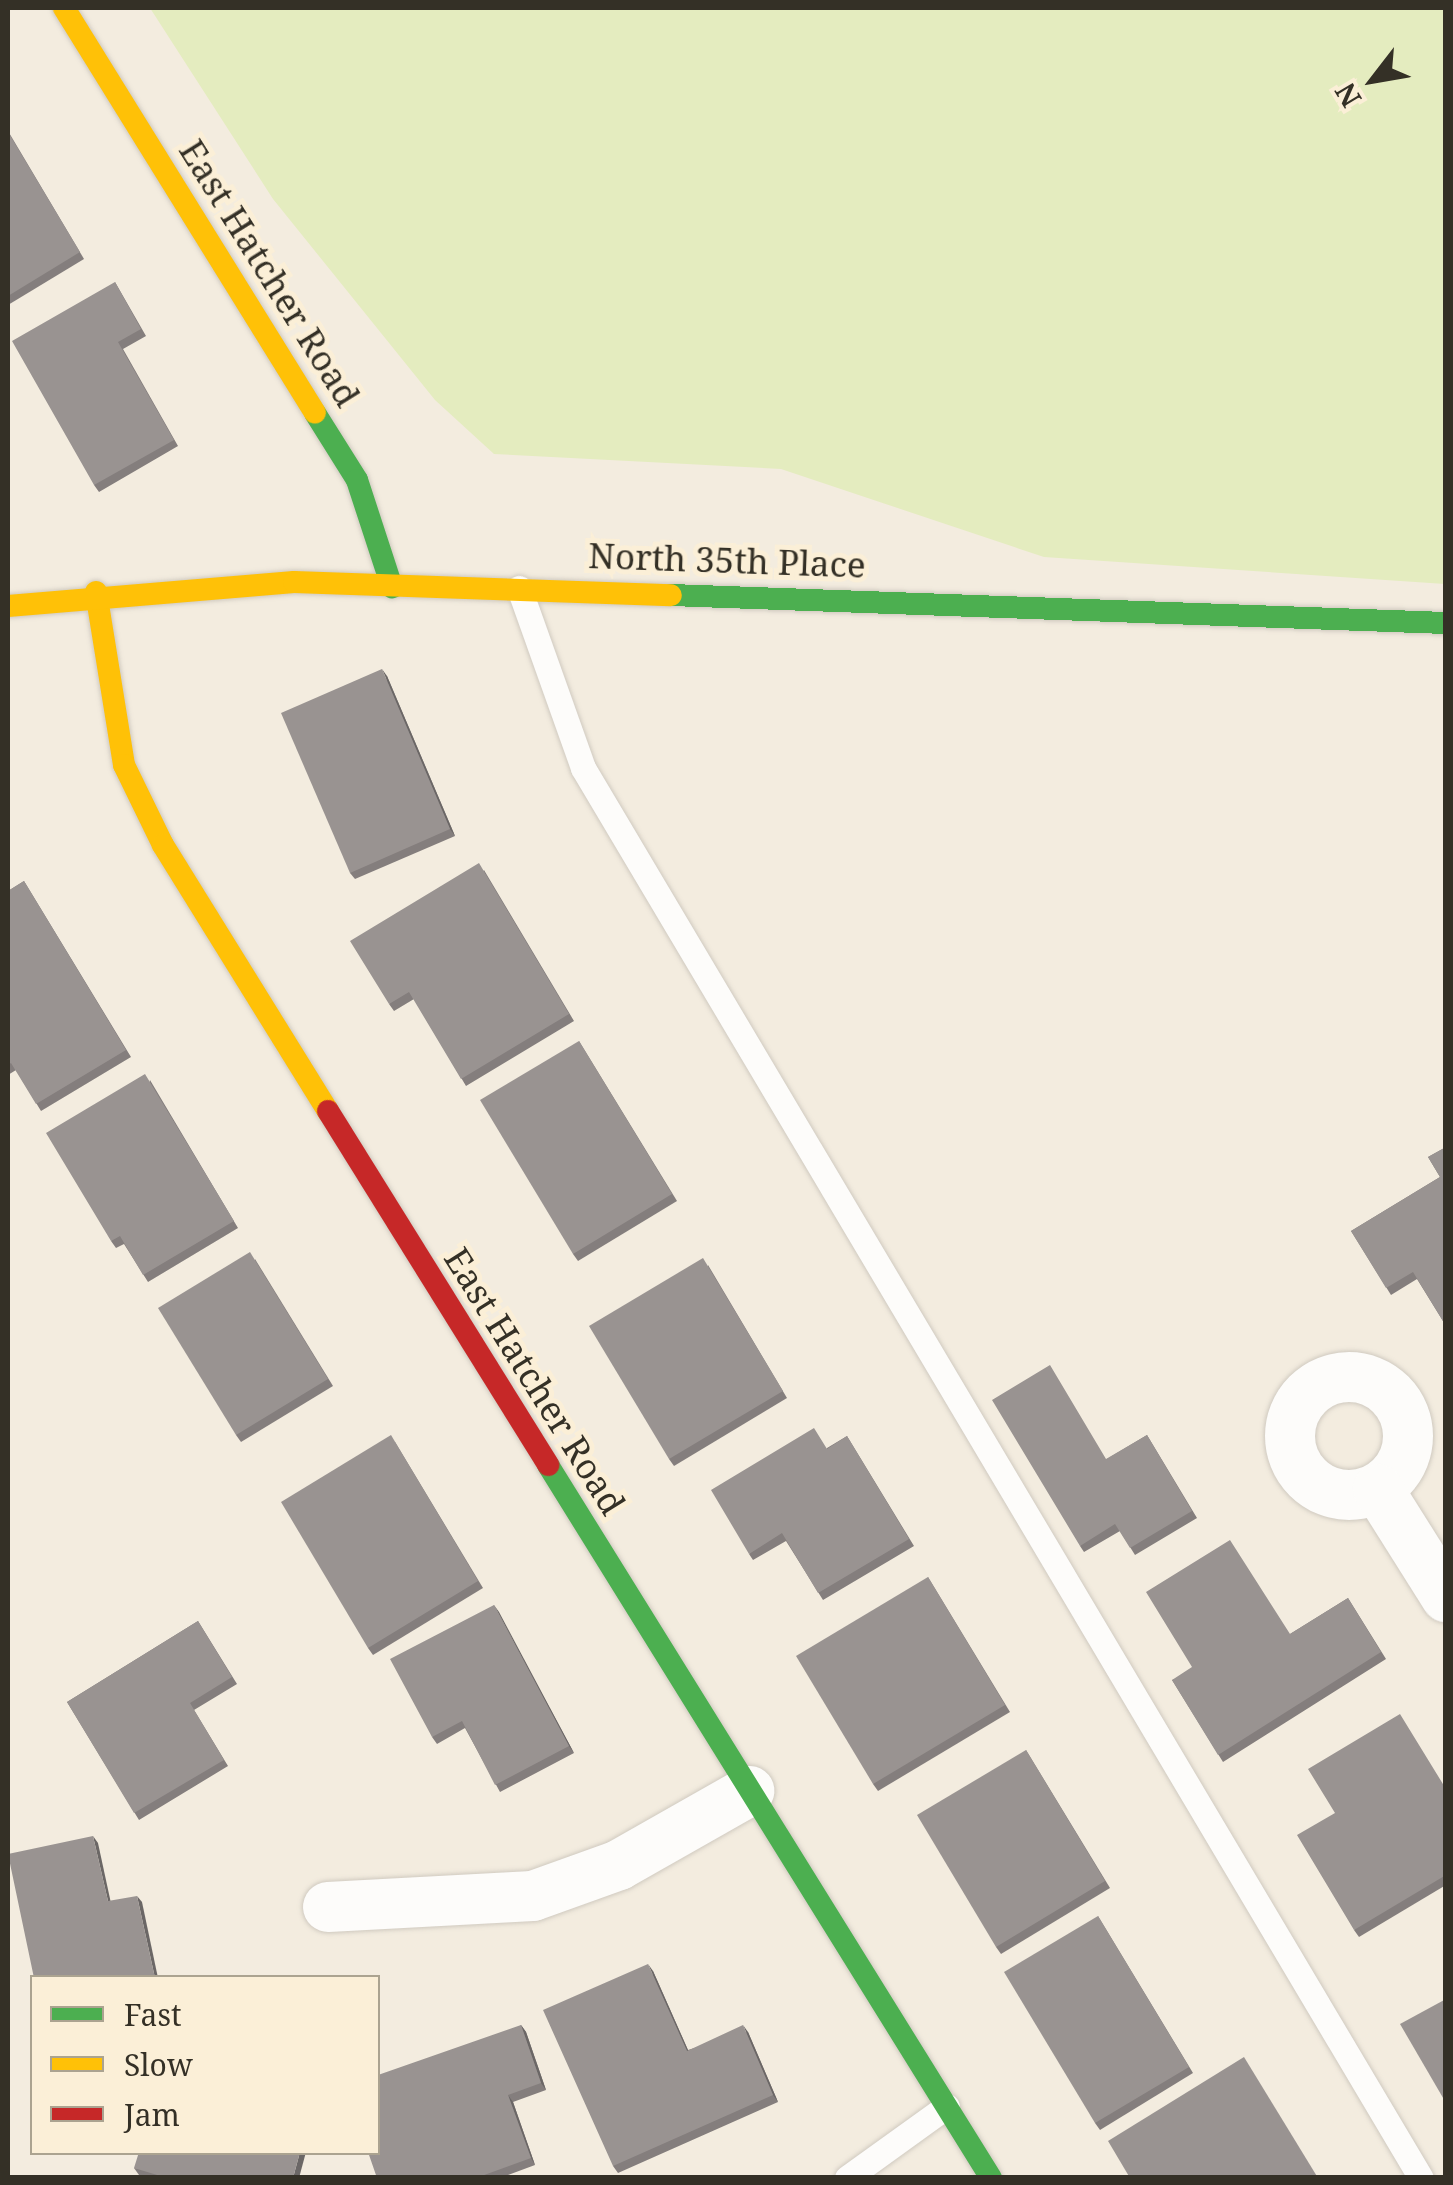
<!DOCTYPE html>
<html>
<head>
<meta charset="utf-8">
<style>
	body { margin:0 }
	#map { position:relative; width:1453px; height:2185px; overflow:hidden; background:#f3ecdf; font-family:"Noto Serif",serif }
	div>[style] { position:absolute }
	.green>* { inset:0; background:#e4ecbf }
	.roads { filter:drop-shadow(0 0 2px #d0cac0) drop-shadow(0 0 2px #d0cac0) }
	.lane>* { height:25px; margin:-12.5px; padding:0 12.5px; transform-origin:12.5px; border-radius:12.5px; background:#fdfcfa }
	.street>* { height:50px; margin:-25px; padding:0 25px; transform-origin:25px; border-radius:25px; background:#fdfcfa }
	.street>.ring { margin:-25px; padding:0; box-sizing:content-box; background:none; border:50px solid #fdfcfa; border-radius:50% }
	.fast>* { height:22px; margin:-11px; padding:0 11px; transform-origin:11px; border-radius:11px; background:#4caf50 }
	.slow>* { height:22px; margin:-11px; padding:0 11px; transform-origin:11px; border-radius:11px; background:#ffc107 }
	.jam>* { height:22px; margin:-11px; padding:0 11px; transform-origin:11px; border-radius:11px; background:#c62828 }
	.wall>* { inset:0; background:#847e7d }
	.shaded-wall>* { inset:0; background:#6b6766 }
	.building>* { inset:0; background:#999391 }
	span { translate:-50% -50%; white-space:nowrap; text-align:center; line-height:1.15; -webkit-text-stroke:10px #fbefd7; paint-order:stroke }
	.street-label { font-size:35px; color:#343026 }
	.frame { position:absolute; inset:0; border:10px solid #343026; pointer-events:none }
	.legend { position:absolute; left:30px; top:1975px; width:350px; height:180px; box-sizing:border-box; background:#fbefd7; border:2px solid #aba390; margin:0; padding:12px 18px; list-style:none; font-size:30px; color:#343026 }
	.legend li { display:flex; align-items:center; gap:20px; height:50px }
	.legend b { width:50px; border:2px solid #aba390 }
	.north { position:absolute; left:1323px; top:30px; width:100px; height:100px; -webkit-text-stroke:8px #fbefd7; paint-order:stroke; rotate:239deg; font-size:28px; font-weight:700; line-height:40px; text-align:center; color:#343026 }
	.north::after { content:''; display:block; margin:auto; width:35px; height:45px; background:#343026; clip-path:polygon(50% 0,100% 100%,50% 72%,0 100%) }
</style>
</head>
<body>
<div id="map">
	<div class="green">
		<i style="clip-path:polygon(150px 8px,1445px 8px,1445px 584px,1044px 557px,781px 469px,494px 454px,435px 400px,273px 199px)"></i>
	</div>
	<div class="roads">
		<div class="lane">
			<i style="left:519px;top:588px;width:191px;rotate:70.4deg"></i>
			<i style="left:583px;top:768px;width:1640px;rotate:59.28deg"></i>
			<i style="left:847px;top:2178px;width:123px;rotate:-35.8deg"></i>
		</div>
		<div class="street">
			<i class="ring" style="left:1290px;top:1377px;width:68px;height:68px"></i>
			<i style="left:1378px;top:1489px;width:128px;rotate:57.8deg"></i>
			<i style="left:328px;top:1907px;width:205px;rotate:-3.1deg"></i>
			<i style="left:533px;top:1896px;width:91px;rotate:-19.8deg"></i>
			<i style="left:619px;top:1865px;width:150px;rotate:-29.6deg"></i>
		</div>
		<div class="fast">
			<i style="left:315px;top:413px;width:79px;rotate:57.9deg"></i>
			<i style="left:357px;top:480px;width:113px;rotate:71.9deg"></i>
			<i style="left:671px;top:595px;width:776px;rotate:2.07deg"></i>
			<i style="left:548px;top:1465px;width:839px;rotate:58.15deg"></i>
		</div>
		<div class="slow">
			<i style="left:64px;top:8px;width:476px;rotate:58.2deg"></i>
			<i style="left:96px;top:592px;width:175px;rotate:80.8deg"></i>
			<i style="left:124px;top:765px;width:89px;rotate:64deg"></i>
			<i style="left:163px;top:845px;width:313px;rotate:58.2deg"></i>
			<i style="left:8px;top:606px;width:287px;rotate:-4.8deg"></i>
			<i style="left:294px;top:582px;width:377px;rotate:2deg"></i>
		</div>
		<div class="jam">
			<i style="left:328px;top:1111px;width:417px;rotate:58.1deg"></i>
		</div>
	</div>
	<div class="wall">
		<i style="clip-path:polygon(8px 131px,84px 259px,8px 305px)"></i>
		<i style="clip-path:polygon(115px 282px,146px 336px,123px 349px,178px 446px,99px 492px,94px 485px)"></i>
		<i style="clip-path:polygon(387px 676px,455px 836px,355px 879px,350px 873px)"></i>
		<i style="clip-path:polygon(484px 870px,574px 1021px,466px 1086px,414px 999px,394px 1011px,389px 1004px)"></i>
		<i style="clip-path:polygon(24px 881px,131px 1057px,41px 1111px,16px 1070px,8px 1075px,8px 891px)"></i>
		<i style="clip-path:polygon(579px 1041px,677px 1201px,578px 1261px,573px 1254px)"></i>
		<i style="clip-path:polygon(150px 1080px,238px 1228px,148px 1282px,124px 1244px,116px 1248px,111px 1241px)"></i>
		<i style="clip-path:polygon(1446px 1147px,1446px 1326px,1417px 1279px,1391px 1295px,1351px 1231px,1440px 1177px,1428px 1157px)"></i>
		<i style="clip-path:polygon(255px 1259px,333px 1386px,241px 1442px,236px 1435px)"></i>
		<i style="clip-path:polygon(708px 1265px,787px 1398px,674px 1466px,669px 1459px)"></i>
		<i style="clip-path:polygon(1147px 1435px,1197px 1518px,1135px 1555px,1120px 1531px,1084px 1552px,1080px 1546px,1107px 1459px)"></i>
		<i style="clip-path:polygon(847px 1436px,914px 1546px,823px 1600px,786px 1541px,753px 1560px,749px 1554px,827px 1448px)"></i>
		<i style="clip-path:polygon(395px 1442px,483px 1588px,373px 1655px,368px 1648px)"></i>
		<i style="clip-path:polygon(928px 1577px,1010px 1712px,878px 1791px,873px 1784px)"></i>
		<i style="clip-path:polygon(1348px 1598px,1386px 1659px,1223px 1762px,1172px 1680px,1290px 1634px)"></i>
		<i style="clip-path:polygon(494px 1605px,574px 1753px,500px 1792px,465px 1728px,437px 1744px,432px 1737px)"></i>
		<i style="clip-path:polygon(198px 1621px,237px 1684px,194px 1710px,228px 1766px,139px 1820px,67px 1702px)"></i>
		<i style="clip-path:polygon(1026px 1750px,1110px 1888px,1001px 1954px,996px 1947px)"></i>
		<i style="clip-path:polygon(1446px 1788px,1446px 1885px,1359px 1937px,1354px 1930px)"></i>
		<i style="clip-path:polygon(1098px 1916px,1193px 2073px,1100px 2130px,1095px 2123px)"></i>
		<i style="clip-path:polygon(653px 1971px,688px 2050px,748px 2032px,778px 2102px,618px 2173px,613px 2166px)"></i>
		<i style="clip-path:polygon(521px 2025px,526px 2032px,546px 2090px,513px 2102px,535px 2165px,500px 2178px,377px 2178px)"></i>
		<i style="clip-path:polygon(134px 2168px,299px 2178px,148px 2178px,139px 2175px)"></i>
	</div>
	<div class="shaded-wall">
		<i style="clip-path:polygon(382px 669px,387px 676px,455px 836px,450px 829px)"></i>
		<i style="clip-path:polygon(494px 1605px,499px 1612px,574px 1753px,569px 1746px)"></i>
		<i style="clip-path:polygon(93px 1836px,98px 1843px,112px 1908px,108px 1901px)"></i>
		<i style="clip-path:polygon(137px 1896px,142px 1902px,158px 1978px,155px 1978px)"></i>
		<i style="clip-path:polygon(648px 1964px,653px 1971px,691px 2057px,687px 2051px)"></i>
		<i style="clip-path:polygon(521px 2025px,526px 2032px,546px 2090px,541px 2083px)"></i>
		<i style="clip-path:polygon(743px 2025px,748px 2032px,778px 2102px,773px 2095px)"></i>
		<i style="clip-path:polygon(508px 2095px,513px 2102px,535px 2165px,531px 2158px)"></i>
		<i style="clip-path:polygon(300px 2152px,306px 2152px,299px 2178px,293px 2178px)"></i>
	</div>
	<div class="building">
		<i style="clip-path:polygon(8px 132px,80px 252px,8px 296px)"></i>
		<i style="clip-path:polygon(115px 282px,141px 329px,118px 342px,174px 440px,94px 485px,12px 341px)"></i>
		<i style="clip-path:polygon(382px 669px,450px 829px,350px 873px,281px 713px)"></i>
		<i style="clip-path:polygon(479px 863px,569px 1014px,461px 1079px,409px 992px,389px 1004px,350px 941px)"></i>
		<i style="clip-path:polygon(24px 881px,126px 1050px,36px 1104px,11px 1063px,8px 1065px,8px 891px)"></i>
		<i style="clip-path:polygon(579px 1041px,672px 1194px,573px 1254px,480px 1100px)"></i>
		<i style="clip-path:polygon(145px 1074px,234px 1221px,143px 1275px,120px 1236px,111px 1241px,46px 1133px)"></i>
		<i style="clip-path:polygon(1446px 1147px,1446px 1326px,1413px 1272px,1386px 1288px,1351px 1231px,1440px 1177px,1428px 1157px)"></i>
		<i style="clip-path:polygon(250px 1252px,328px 1379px,236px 1435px,158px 1308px)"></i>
		<i style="clip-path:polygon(703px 1258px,783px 1391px,669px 1459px,589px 1326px)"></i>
		<i style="clip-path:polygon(1050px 1365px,1106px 1459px,1147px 1435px,1192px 1511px,1130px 1548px,1115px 1524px,1080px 1546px,992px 1400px)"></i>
		<i style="clip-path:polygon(814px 1428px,827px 1449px,847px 1436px,909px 1539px,818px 1593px,782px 1533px,749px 1554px,711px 1490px)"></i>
		<i style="clip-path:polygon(391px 1435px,478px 1581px,368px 1648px,281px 1502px)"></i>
		<i style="clip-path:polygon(1230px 1540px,1290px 1634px,1348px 1598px,1381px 1652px,1218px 1755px,1172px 1680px,1192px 1667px,1146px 1592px)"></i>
		<i style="clip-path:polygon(928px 1577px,1005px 1705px,873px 1784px,796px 1656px)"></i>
		<i style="clip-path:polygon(494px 1605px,569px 1746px,495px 1785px,462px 1721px,432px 1737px,390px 1659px)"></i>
		<i style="clip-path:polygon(198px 1621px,232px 1677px,190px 1703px,224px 1760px,134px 1813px,67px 1702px)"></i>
		<i style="clip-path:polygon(1400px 1714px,1446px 1789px,1446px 1875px,1354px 1930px,1297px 1835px,1335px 1813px,1308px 1769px)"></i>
		<i style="clip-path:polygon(1026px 1750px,1105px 1881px,996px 1947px,917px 1815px)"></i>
		<i style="clip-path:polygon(93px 1836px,108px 1901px,137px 1896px,155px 1978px,34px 1978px,8px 1854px)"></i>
		<i style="clip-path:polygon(1098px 1916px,1189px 2067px,1095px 2123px,1004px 1972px)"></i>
		<i style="clip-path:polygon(648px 1964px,687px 2051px,743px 2025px,773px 2095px,613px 2166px,543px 2010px)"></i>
		<i style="clip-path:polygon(1446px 1999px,1446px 2103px,1400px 2024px)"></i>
		<i style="clip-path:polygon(521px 2025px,541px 2083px,508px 2095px,531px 2158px,476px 2178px,377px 2178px,368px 2152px,378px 2152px,378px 2075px)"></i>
		<i style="clip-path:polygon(1244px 2057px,1318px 2178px,1130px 2178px,1108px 2141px)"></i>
		<i style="clip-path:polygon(139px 2152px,300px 2152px,293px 2178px,167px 2178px,134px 2168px)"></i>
	</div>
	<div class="street-label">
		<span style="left:270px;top:273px;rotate:58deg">East Hatcher Road</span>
		<span style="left:727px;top:560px;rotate:2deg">North 35th Place</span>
		<span style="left:535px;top:1381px;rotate:58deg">East Hatcher Road</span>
	</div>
	<div class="frame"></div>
	<ul class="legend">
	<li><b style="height:12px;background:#4caf50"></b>Fast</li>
	<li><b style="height:12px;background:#ffc107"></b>Slow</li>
	<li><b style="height:12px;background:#c62828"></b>Jam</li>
	</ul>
	<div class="north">N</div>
</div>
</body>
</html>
